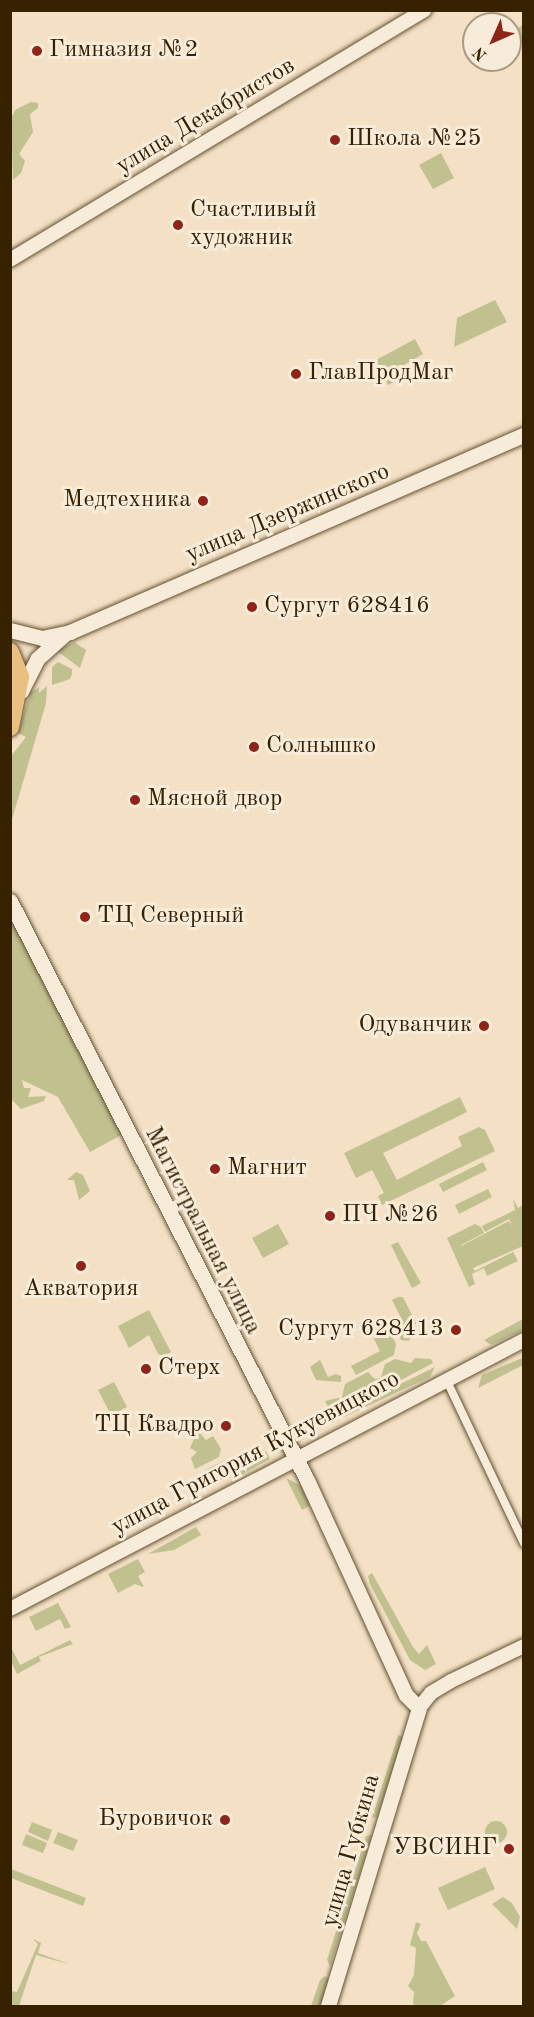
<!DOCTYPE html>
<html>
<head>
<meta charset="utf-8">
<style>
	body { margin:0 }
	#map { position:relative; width:534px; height:2017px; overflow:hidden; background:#f3e0c5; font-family:"Old Standard TT",serif }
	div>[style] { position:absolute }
	.green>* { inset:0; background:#c1c190 }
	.round { border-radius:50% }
	.roads { filter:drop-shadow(0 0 2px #655131) drop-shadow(0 0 2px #655131) }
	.pedestrian>* { height:8px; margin:-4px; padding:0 4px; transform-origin:4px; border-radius:4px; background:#f7ebd9 }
	.tertiary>* { height:14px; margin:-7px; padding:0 7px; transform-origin:7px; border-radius:7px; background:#f7ebd9 }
	.secondary>* { height:15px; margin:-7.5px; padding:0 7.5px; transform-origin:7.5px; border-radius:7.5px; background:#f7ebd9 }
	.primary>* { height:18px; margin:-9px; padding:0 9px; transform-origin:9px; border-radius:9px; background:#eac082 }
	.dots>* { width:16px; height:16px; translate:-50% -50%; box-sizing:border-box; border:3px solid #f7ebd9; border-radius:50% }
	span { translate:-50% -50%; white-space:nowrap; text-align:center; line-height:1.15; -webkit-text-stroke:6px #f7ebd9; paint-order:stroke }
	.poi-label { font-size:24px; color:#362100 }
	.left { translate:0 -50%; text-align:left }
	.right { translate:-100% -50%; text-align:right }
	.street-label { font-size:24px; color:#362100 }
	.frame { position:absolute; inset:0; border:12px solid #362100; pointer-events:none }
	.north { position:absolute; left:462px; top:12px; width:60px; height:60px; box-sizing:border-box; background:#f7ebd9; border:2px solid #aa9a82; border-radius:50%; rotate:225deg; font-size:16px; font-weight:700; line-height:24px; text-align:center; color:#362100 }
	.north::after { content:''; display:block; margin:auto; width:21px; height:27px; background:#8f2418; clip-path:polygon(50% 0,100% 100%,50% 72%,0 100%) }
</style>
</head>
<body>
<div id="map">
	<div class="green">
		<i style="clip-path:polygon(523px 25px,523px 42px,510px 51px,510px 33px)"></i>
		<i style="clip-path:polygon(31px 102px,38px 103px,38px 108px,30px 114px,33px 132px,19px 154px,25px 161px,21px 173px,13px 180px,11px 119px,15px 110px)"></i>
		<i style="clip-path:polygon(441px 153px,454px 178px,433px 189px,419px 165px)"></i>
		<i style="clip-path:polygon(495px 300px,507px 322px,454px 347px,457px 318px)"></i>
		<i style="clip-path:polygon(415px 339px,423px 354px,404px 365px,408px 375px,388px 385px,376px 360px)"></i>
		<i style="clip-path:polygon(74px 642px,86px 650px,80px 668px,57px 651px)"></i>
		<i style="clip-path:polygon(58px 662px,72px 669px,72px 674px,70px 679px,52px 685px,52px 667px)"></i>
		<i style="clip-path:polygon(47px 686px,46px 703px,11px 823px,11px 756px,26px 737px,18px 733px,30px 693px,39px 687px,39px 693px)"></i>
		<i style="clip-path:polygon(11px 911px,123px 1134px,90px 1152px,58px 1097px,22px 1080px,24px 1088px,31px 1088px,28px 1097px,46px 1096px,44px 1101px,21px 1109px,11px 1099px)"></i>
		<i style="clip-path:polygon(460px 1097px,467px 1112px,383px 1153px,397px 1180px,462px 1146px,458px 1137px,479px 1127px,485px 1130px,495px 1151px,382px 1205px,378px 1196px,384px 1193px,372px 1170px,356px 1178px,344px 1153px)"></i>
		<i style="clip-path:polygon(483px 1162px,487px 1170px,443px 1192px,439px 1184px)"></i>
		<i style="clip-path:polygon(76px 1172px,83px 1175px,90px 1191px,79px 1200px,74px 1180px,67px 1180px)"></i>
		<i style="clip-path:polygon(488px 1189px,492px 1197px,459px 1214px,455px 1205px)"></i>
		<i style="clip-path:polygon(513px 1199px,518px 1208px,523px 1205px,523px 1246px,473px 1268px,475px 1271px,513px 1252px,518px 1261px,487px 1276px,484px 1268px,472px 1274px,475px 1284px,469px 1287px,447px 1238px,475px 1224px,481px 1227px,484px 1233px,461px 1245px,461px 1246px,509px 1221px,513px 1227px,509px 1219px,485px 1232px,482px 1226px,515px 1210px)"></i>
		<i style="clip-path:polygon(278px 1224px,289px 1244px,263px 1258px,252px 1238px)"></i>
		<i style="clip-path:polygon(398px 1242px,421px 1283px,412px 1288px,391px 1245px)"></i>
		<i style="clip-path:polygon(398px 1297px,403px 1297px,416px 1323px,409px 1341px,401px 1340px,394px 1326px,403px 1322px,392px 1300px)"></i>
		<i style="clip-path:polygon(149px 1310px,171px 1352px,164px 1356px,158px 1354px,149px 1335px,129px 1348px,118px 1326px)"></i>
		<i style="clip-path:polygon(523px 1319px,523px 1330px,491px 1345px,484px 1340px)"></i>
		<i style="clip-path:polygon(388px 1329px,396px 1344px,394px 1355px,356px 1375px,351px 1366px,380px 1351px,373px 1337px)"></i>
		<i style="clip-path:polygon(415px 1358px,431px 1359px,433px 1363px,386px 1388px,381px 1377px,385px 1364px,395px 1359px,411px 1363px)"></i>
		<i style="clip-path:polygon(522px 1358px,523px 1365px,478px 1388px,482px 1375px)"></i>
		<i style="clip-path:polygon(320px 1360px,328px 1377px,336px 1374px,341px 1376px,341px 1382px,316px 1380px,310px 1367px)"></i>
		<i style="clip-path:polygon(435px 1367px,430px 1377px,331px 1423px,333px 1417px)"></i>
		<i style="clip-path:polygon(368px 1372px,375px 1379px,379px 1378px,384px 1388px,331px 1413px,325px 1401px,342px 1397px,345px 1384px)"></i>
		<i style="clip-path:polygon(114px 1382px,127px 1407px,111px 1415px,98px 1390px)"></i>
		<i style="clip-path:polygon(196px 1429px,206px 1440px,213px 1436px,221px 1449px,219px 1457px,195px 1469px,191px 1458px,197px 1452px,190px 1448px,194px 1439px,189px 1437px)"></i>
		<i style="clip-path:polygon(266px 1451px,270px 1459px,241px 1475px,237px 1466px)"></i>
		<i style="clip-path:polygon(225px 1460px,233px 1462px,227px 1477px,210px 1486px,202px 1472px)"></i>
		<i style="clip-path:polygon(286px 1478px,304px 1487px,313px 1504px,302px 1510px)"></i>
		<i style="clip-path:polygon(196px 1527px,201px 1535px,174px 1550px,148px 1554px)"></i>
		<i style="clip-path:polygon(138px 1559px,145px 1572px,138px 1576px,144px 1587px,135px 1584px,118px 1593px,108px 1574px)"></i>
		<i style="clip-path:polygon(372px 1573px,413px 1647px,419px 1654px,427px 1645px,436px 1664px,425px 1670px,410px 1660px,370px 1584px,368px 1576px)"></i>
		<i style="clip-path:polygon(58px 1603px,71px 1627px,65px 1629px,60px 1619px,36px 1631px,29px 1617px)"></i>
		<i style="clip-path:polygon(70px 1640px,73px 1644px,39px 1657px,41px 1661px,17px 1674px,11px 1661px,11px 1647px,20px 1665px)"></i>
		<i style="clip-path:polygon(398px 1735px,403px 1737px,377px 1817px,372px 1818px)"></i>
		<i class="round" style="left:485px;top:1821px;width:22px;height:22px"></i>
		<i style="clip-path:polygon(32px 1822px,52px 1830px,48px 1841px,28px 1832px)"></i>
		<i style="clip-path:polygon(58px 1832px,78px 1840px,73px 1851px,53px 1843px)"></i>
		<i style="clip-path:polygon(26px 1834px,47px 1843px,43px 1853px,22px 1845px)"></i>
		<i style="clip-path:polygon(372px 1835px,330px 1966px,327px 1960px,366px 1836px)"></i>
		<i style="clip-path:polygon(485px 1867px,495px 1889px,448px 1910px,438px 1888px)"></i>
		<i style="clip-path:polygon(11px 1869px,86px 1898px,83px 1906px,11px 1878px)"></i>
		<i style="clip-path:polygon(503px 1897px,512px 1903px,520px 1917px,517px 1929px,492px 1904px)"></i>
		<i style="clip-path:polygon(416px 1922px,421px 1924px,417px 1933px,421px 1941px,426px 1941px,455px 1996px,440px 2006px,415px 2006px,413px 2003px,414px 1992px,408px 1986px,414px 1975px,416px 1948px,410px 1945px)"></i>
		<i style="clip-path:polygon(33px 1939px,41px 1943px,38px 1953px,72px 1965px,36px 1955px,19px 2006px,11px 2006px,11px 1991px,17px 1992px,38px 1944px)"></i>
		<i style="clip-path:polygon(325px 1976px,329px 1980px,320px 2006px,311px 2006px,320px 1980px)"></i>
	</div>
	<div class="roads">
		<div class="pedestrian">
			<i style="left:446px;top:1379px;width:182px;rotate:64.6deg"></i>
		</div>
		<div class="tertiary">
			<i style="left:10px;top:260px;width:484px;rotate:-31.1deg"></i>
			<i style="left:10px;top:1609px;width:580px;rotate:-27.63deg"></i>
			<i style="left:419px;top:1708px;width:19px;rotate:-51deg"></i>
			<i style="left:431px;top:1693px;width:23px;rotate:-31deg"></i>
			<i style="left:451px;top:1681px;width:81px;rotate:-25.6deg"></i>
		</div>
		<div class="secondary">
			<i style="left:10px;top:630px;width:33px;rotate:14deg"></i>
			<i style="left:42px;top:638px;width:29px;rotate:-12deg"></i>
			<i style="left:70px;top:632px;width:495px;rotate:-23.5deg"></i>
			<i style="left:21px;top:691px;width:36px;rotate:-63deg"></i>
			<i style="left:37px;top:659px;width:36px;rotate:-42deg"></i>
			<i style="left:10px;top:901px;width:651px;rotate:62.84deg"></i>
			<i style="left:307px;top:1480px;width:237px;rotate:65.3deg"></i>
			<i style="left:406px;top:1695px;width:18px;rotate:45deg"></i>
			<i style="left:419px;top:1708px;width:312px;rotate:107deg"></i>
		</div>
		<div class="primary">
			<i style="left:10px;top:652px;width:27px;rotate:68deg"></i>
			<i style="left:20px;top:677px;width:51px;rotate:101.3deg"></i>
		</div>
	</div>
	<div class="dots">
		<i style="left:37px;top:51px;background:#8f2418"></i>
		<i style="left:335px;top:140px;background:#8f2418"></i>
		<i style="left:178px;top:225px;background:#8f2418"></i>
		<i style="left:296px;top:374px;background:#8f2418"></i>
		<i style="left:203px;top:501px;background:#8f2418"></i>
		<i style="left:252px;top:607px;background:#8f2418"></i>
		<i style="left:254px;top:747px;background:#8f2418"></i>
		<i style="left:135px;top:800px;background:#8f2418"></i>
		<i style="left:85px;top:917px;background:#8f2418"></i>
		<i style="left:484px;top:1026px;background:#8f2418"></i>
		<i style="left:215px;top:1169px;background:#8f2418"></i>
		<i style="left:330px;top:1216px;background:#8f2418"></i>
		<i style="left:81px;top:1266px;background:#8f2418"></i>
		<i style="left:456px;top:1330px;background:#8f2418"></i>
		<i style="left:146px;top:1369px;background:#8f2418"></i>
		<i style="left:226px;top:1426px;background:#8f2418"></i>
		<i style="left:225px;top:1820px;background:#8f2418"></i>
		<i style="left:509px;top:1849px;background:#8f2418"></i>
	</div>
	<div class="poi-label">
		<span class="left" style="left:49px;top:51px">Гимназия №2</span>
		<span class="left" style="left:347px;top:140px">Школа №25</span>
		<span class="left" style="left:190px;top:225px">Счастливый<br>художник</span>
		<span class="left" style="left:308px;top:374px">ГлавПродМаг</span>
		<span class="right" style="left:191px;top:501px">Медтехника</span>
		<span class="left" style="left:264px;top:607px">Сургут 628416</span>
		<span class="left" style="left:266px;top:747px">Солнышко</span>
		<span class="left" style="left:147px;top:800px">Мясной двор</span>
		<span class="left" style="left:97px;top:917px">ТЦ Северный</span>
		<span class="right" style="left:472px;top:1026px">Одуванчик</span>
		<span class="left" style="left:227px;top:1169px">Магнит</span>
		<span class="left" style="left:342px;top:1216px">ПЧ №26</span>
		<span style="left:81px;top:1290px">Акватория</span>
		<span class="right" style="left:444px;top:1330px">Сургут 628413</span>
		<span class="left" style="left:158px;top:1369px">Стерх</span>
		<span class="right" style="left:214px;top:1426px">ТЦ Квадро</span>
		<span class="right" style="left:213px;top:1820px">Буровичок</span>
		<span class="right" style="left:497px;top:1849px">УВСИНГ</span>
	</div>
	<div class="street-label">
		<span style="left:206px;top:117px;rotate:-31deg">улица Декабристов</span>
		<span style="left:288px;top:514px;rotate:-23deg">улица Дзержинского</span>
		<span style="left:202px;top:1231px;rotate:63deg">Магистральная улица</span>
		<span style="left:256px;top:1454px;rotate:-28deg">улица Григория Кукуевицкого</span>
		<span style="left:352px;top:1851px;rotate:-74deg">улица Губкина</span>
	</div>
	<div class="frame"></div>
	<div class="north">N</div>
</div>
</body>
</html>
